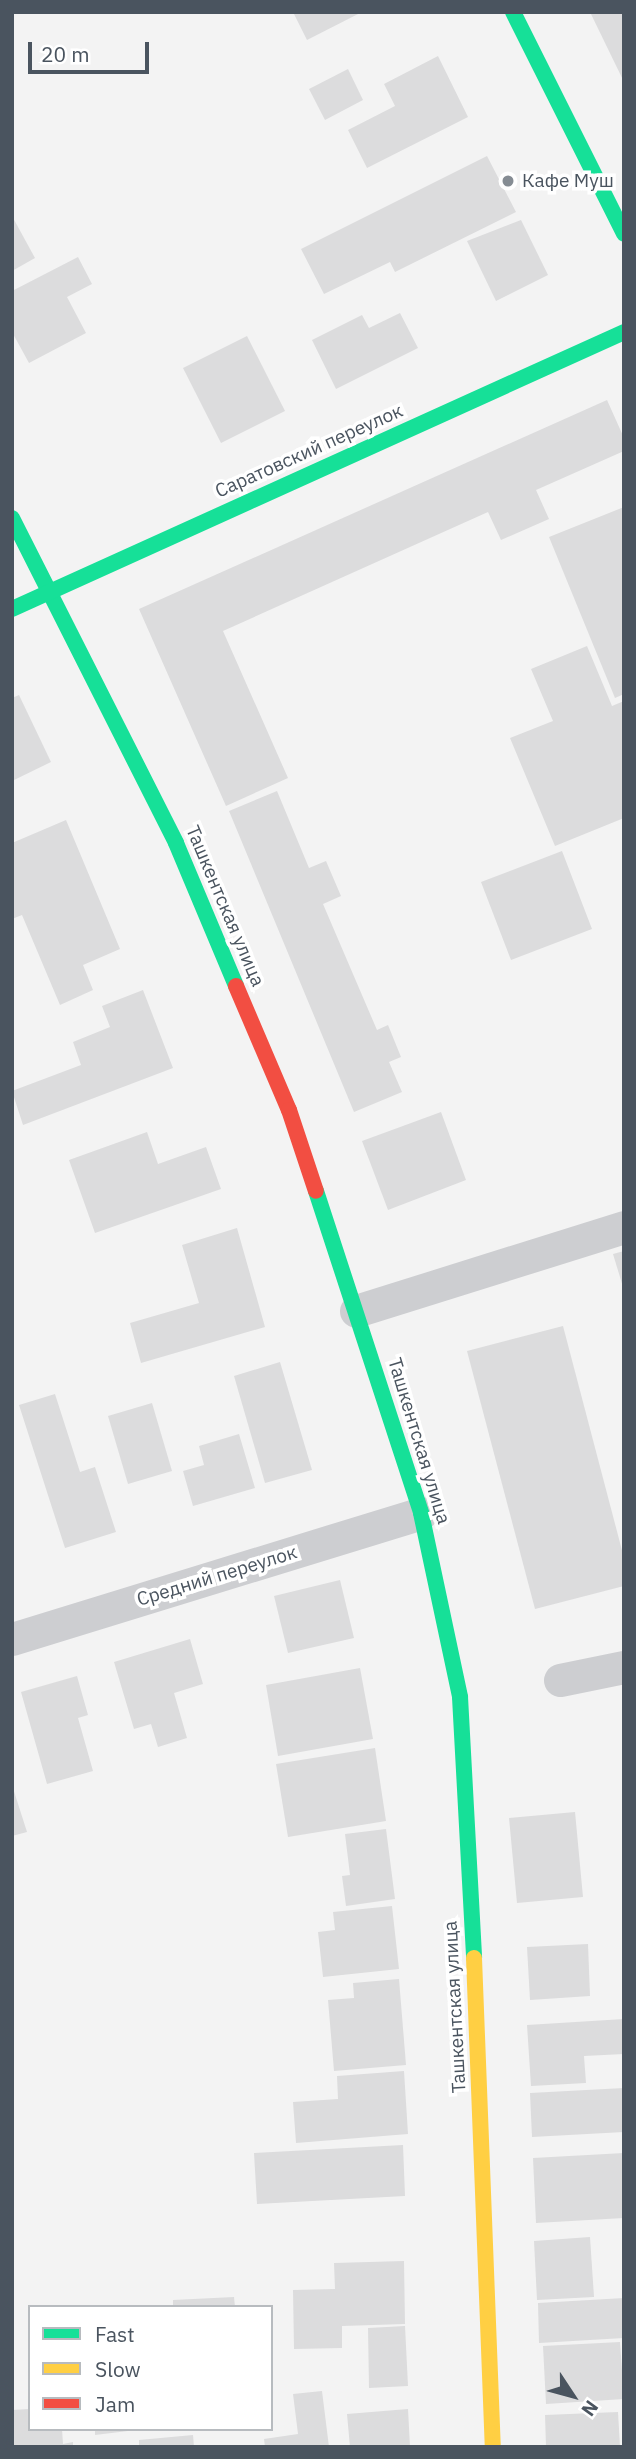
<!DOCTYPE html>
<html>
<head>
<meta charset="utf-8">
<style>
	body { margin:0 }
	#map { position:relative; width:636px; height:2459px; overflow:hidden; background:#f3f3f3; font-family:"IBM Plex Sans",sans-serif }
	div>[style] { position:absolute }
	.building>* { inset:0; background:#dcdcdd }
	.street>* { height:33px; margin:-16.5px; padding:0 16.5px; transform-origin:16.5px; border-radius:16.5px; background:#cdced1 }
	.fast>* { height:16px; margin:-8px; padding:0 8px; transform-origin:8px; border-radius:8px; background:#16e098 }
	.slow>* { height:16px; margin:-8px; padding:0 8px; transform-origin:8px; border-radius:8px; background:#ffcf43 }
	.jam>* { height:16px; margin:-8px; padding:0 8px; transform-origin:8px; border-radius:8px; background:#f24e42 }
	.dots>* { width:19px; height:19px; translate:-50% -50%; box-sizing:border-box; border:4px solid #fff; border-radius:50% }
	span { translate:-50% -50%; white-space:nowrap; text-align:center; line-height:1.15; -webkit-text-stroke:7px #fff; paint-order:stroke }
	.poi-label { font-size:19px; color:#4a545f }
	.left { translate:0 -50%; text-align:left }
	.street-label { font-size:19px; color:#4a545f }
	.frame { position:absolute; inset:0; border:14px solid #4a545f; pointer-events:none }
	.legend { position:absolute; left:28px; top:2305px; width:245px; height:126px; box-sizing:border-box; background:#fff; border:2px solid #b7bbbf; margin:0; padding:9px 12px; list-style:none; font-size:21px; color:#4a545f }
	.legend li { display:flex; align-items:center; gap:14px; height:35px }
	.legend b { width:35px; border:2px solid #b7bbbf }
	.north { position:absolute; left:538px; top:2361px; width:70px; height:70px; -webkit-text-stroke:5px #fff; paint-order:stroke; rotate:126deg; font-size:19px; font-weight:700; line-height:28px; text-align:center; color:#4a545f }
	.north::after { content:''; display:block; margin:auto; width:24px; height:32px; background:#4a545f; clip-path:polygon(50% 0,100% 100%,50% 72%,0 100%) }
	.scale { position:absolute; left:28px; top:42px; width:121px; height:32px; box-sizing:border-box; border:4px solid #4a545f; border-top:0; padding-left:9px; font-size:21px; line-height:24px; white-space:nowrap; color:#4a545f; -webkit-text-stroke:5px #fff; paint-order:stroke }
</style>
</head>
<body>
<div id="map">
	<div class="building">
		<i style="clip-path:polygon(293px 12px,362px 12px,307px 40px)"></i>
		<i style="clip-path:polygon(590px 12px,624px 12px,624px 82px)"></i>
		<i style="clip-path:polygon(438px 56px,468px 117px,367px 168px,348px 130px,395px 106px,384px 84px)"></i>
		<i style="clip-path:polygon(348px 69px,363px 100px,325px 120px,309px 89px)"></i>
		<i style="clip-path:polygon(487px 156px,516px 212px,395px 272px,390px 262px,324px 294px,301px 249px)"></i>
		<i style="clip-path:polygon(12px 216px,35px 258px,12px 271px)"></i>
		<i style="clip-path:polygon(521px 220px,548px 275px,496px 301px,467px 241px)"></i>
		<i style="clip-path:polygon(78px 257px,92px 284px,67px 297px,86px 333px,29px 363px,12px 332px,12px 291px)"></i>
		<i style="clip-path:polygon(400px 313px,418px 348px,336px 389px,312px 340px,362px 315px,369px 328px)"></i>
		<i style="clip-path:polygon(247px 336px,285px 411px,221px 443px,183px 368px)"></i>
		<i style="clip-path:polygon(607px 400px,624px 438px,624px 451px,536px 490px,549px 519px,501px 540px,488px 512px,223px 631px,288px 778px,226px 806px,139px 609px)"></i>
		<i style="clip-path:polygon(624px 507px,624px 694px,615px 698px,549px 537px)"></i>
		<i style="clip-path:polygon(587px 646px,612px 706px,624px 701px,624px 818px,555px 846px,510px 738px,553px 721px,531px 669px)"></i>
		<i style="clip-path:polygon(19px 695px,51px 762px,12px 781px,12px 698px)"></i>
		<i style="clip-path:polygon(277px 791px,309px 868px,326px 861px,341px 896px,323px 904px,377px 1030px,388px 1025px,401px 1057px,389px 1062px,402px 1092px,354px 1112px,229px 811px)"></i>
		<i style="clip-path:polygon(66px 820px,120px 949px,83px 965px,93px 990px,60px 1005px,22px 915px,12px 919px,12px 843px)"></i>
		<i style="clip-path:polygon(562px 851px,592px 929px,511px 960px,481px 882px)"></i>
		<i style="clip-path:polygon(143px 990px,173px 1068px,23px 1125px,12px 1091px,81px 1065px,73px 1042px,110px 1027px,102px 1006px)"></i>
		<i style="clip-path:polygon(441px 1112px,466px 1180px,388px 1210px,362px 1141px)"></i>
		<i style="clip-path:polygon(147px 1132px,158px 1164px,206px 1147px,221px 1189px,95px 1233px,69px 1160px)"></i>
		<i style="clip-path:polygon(237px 1228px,265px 1327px,141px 1363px,130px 1323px,199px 1303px,182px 1245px)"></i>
		<i style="clip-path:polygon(624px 1251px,624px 1287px,623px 1287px,613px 1254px)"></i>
		<i style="clip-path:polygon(563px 1326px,624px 1558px,624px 1586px,535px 1609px,467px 1351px)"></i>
		<i style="clip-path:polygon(280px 1362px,312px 1470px,265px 1483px,234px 1376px)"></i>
		<i style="clip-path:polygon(55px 1394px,80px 1472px,95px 1467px,116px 1532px,65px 1548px,19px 1405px)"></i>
		<i style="clip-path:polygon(152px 1403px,172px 1471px,128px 1484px,108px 1416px)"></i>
		<i style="clip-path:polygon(239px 1434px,255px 1488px,193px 1506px,183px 1471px,204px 1465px,199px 1446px)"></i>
		<i style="clip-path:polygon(340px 1580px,354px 1638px,288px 1653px,274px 1596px)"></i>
		<i style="clip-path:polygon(190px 1639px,203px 1684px,174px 1693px,187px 1738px,158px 1747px,151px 1724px,134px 1729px,114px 1662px)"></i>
		<i style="clip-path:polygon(360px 1668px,373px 1739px,278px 1756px,266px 1685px)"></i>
		<i style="clip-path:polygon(77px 1676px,88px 1715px,78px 1718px,93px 1771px,47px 1784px,21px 1692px)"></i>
		<i style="clip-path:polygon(375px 1748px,386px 1821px,288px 1837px,276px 1764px)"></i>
		<i style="clip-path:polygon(12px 1785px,27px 1832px,12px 1836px)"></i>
		<i style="clip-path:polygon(575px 1812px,583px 1897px,517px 1903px,509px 1818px)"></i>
		<i style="clip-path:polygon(386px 1829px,395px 1899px,346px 1906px,342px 1876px,350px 1875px,345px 1834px)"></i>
		<i style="clip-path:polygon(392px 1906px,399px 1969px,323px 1977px,318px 1932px,335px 1930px,333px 1912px)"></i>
		<i style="clip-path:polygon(588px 1944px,590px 1996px,530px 2000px,527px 1947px)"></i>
		<i style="clip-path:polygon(399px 1979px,406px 2065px,334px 2071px,328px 2000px,354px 1998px,353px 1983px)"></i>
		<i style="clip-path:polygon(624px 2019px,624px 2054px,584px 2056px,586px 2083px,531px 2086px,527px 2025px)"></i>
		<i style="clip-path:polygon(404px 2071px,408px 2134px,296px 2143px,293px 2102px,338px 2099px,337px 2076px)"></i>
		<i style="clip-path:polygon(624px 2088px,624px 2132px,532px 2137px,530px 2093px)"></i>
		<i style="clip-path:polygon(403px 2145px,405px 2196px,257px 2204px,254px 2153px)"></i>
		<i style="clip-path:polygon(624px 2153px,624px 2218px,536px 2223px,533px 2158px)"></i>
		<i style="clip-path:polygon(590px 2237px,594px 2297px,537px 2300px,534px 2241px)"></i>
		<i style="clip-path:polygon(404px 2261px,405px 2324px,342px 2326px,342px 2348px,294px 2349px,293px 2290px,335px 2289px,334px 2263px)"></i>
		<i style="clip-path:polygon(234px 2297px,235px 2307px,173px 2307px,173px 2300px)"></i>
		<i style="clip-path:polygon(624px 2298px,624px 2338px,539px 2343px,538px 2303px)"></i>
		<i style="clip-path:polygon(405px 2326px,408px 2386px,369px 2388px,368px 2328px)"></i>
		<i style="clip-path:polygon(620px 2342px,624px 2399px,546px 2404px,543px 2346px)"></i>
		<i style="clip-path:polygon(322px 2391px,329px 2447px,265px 2447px,264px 2439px,298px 2434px,293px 2394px)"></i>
		<i style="clip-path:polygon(30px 2409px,30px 2429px,62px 2429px,63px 2444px,73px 2442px,73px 2447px,12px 2447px,12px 2410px)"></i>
		<i style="clip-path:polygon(408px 2409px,410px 2447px,350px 2447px,347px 2414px)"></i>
		<i style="clip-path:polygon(618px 2412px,620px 2447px,546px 2447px,545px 2415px)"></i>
		<i style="clip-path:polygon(95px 2429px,128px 2429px,128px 2431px,95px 2435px)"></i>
		<i style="clip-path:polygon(193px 2435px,194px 2447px,139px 2447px,139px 2440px)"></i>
	</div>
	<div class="street">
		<i style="left:356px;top:1311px;width:281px;rotate:-17.4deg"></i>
		<i style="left:12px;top:1639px;width:428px;rotate:-17.1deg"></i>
		<i style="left:560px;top:1680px;width:65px;rotate:-11.5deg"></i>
	</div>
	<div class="fast">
		<i style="left:513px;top:12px;width:248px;rotate:63.4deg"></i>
		<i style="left:12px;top:518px;width:364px;rotate:63.2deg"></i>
		<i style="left:176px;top:843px;width:155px;rotate:67.2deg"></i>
		<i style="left:12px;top:609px;width:672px;rotate:-24.35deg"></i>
		<i style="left:316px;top:1191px;width:339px;rotate:71.9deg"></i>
		<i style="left:421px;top:1513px;width:188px;rotate:78deg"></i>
		<i style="left:460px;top:1697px;width:261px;rotate:86.9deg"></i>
	</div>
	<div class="slow">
		<i style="left:474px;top:1958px;width:489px;rotate:87.8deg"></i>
	</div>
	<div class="jam">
		<i style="left:236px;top:986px;width:135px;rotate:66.9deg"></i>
		<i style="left:289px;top:1110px;width:85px;rotate:71.6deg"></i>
	</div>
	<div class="dots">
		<i style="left:508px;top:181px;background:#858c93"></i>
	</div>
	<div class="poi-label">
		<span class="left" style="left:522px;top:181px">Кафе Муш</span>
	</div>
	<div class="street-label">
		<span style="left:309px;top:451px;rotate:-24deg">Саратовский переулок</span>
		<span style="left:225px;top:906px;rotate:67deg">Ташкентская улица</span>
		<span style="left:419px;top:1441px;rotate:73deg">Ташкентская улица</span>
		<span style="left:217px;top:1576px;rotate:-17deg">Средний переулок</span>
		<span style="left:455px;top:2007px;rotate:-93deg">Ташкентская улица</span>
	</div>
	<div class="frame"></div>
	<ul class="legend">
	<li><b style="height:9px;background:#16e098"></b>Fast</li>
	<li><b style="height:9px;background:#ffcf43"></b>Slow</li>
	<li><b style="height:9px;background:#f24e42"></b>Jam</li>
	</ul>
	<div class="north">N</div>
	<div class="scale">20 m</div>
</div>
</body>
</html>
